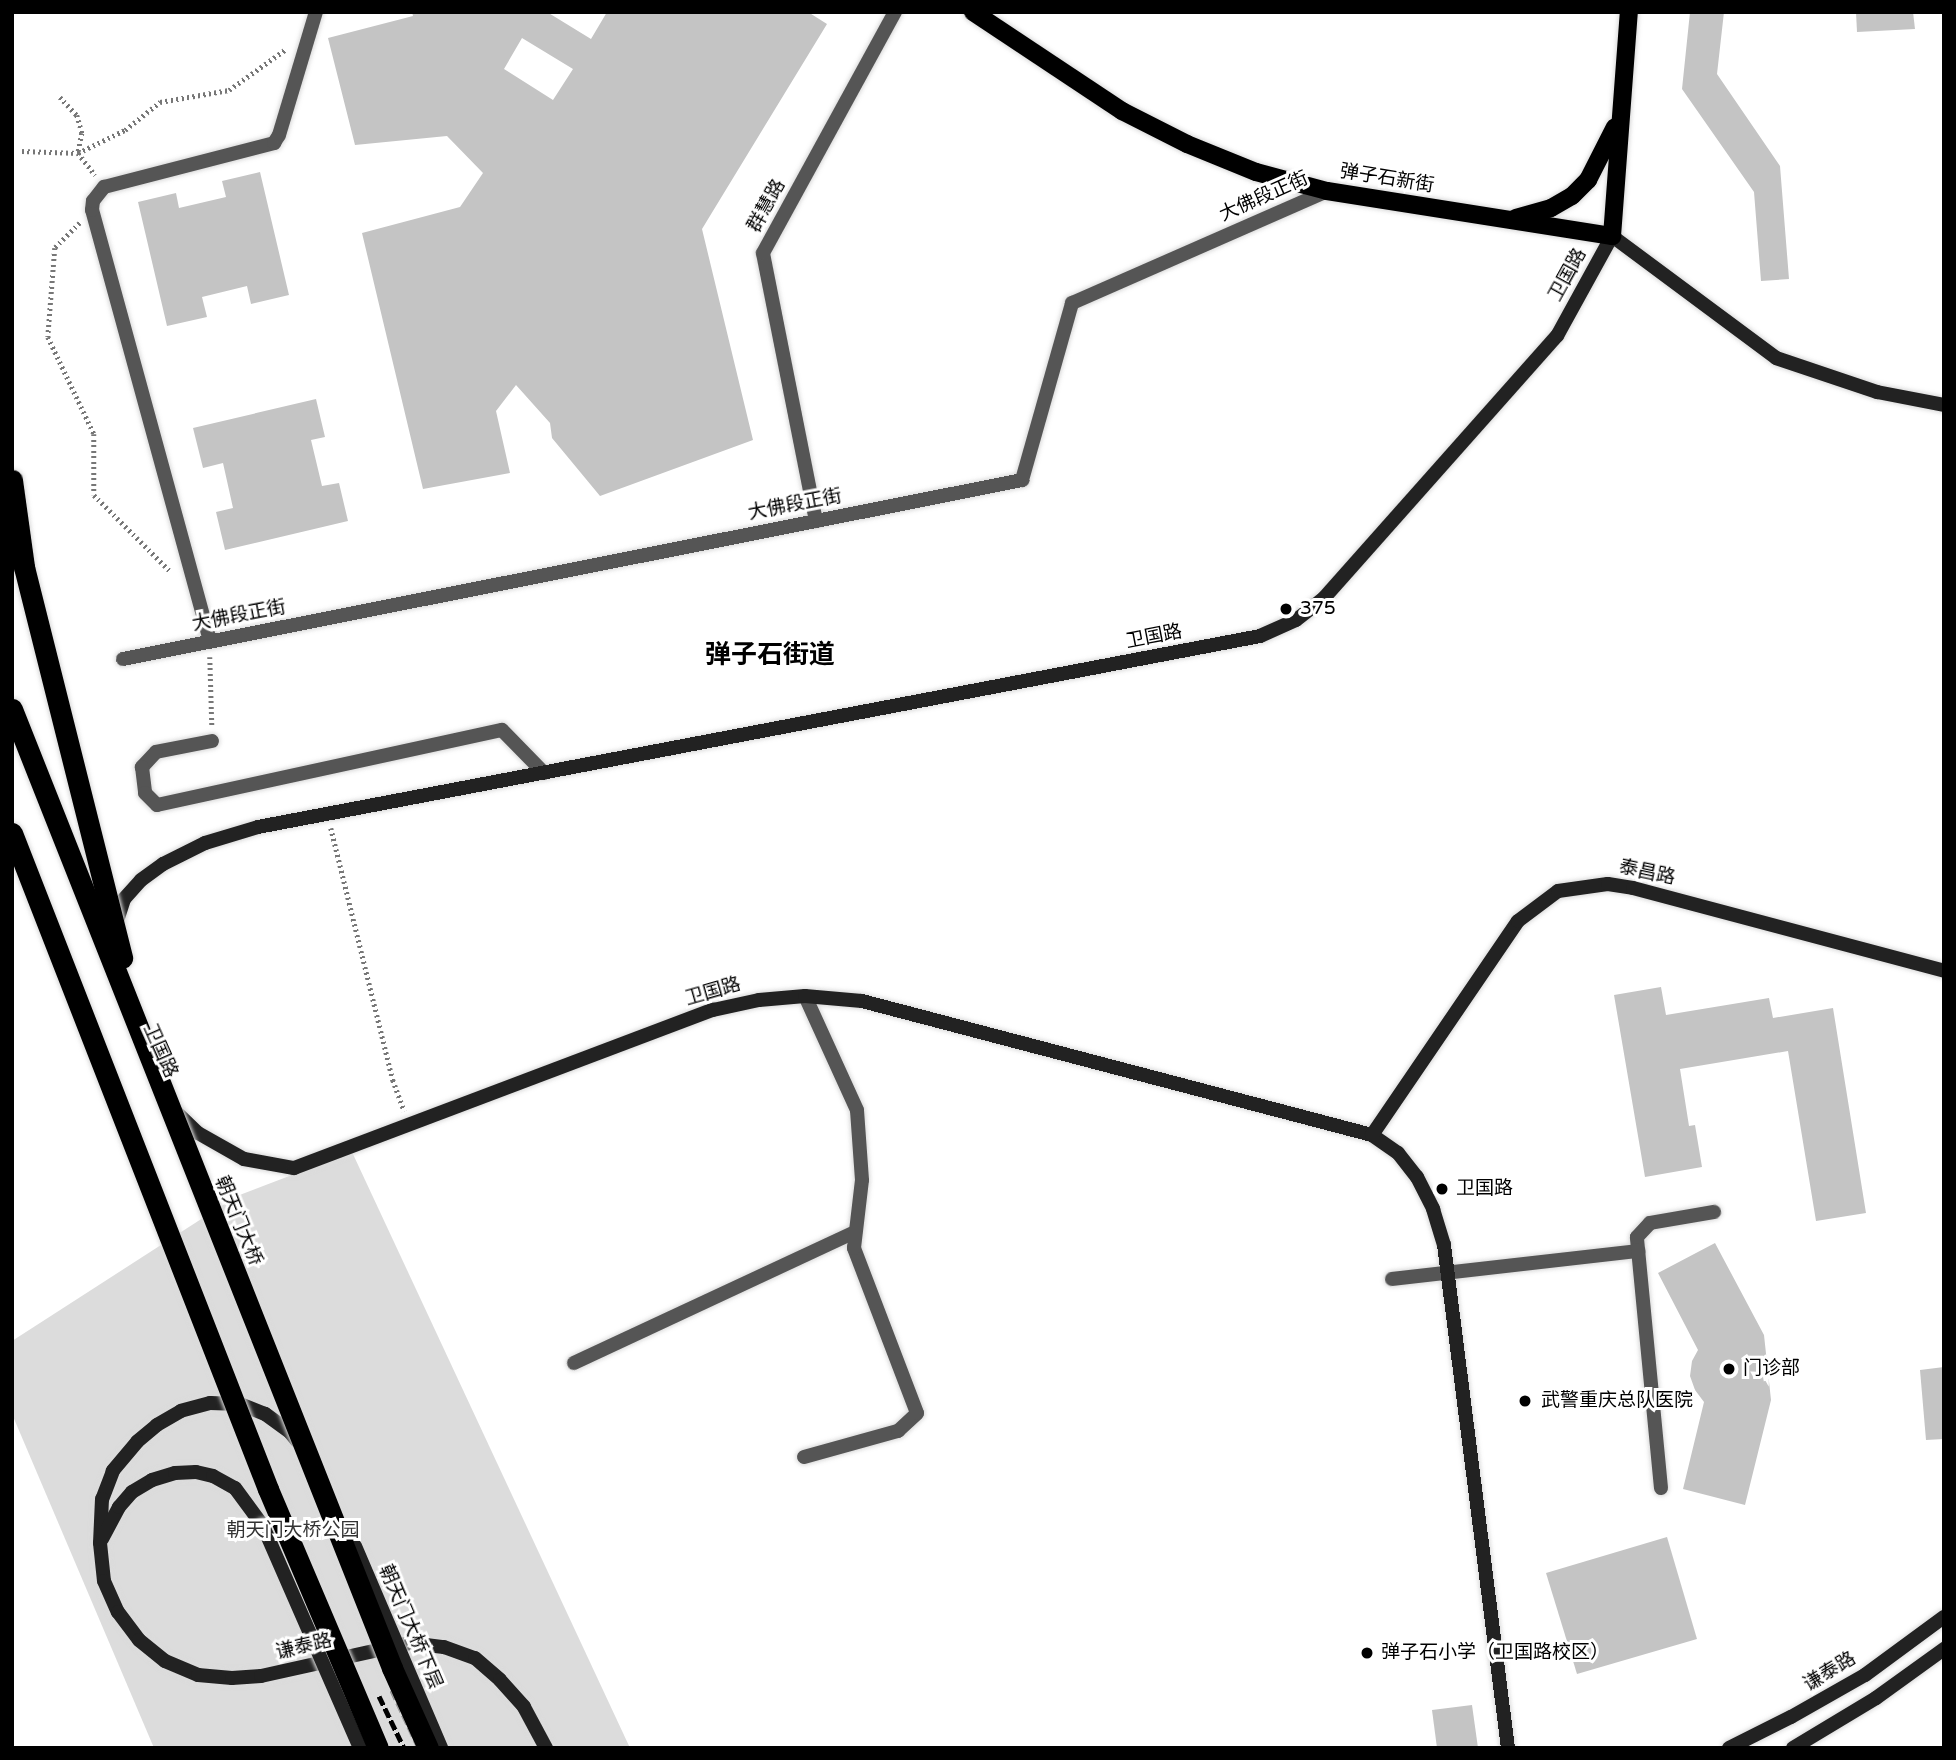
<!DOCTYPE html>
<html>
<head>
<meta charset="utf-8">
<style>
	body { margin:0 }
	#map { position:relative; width:1956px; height:1760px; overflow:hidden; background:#fff; font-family:"Varela Round","Noto Sans SC",sans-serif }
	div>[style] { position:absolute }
	.green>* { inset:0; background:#dcdcdc }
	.building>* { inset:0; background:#c4c4c4 }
	.path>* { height:4.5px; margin-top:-2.25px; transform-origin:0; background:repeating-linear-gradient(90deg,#777 0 2px,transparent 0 5.5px) }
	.roads { filter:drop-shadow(0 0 2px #dbdbdb) drop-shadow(0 0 2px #dbdbdb) }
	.lane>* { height:14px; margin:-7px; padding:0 7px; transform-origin:7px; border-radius:7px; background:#555 }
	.street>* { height:14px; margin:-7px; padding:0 7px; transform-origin:7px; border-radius:7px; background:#555 }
	.secondary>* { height:14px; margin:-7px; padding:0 7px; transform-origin:7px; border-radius:7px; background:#222 }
	.primary>* { height:18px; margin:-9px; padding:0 9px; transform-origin:9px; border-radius:9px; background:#000 }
	.rail>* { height:5px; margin-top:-2.5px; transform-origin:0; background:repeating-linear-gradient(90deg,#000 0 10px,transparent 0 13.5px) }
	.bridges { filter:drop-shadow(0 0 2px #dbdbdb) drop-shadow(0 0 2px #dbdbdb) }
	.secondary-bridge>* { height:14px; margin:-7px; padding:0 7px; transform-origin:7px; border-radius:7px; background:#222 }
	.highway-bridge>* { height:21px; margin:-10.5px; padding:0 10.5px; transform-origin:10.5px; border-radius:10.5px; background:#000 }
	.dots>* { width:19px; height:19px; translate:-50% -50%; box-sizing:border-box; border:4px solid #fff; border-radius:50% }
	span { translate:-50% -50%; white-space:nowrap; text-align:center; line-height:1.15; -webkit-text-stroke:6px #fff; paint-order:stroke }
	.street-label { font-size:19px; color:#000 }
	.poi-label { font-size:19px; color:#000 }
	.left { translate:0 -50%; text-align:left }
	.park-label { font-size:19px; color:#333 }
	.district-label { font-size:26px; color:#000; font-weight:700 }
	.frame { position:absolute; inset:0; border:14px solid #000; pointer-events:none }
</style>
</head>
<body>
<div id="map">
	<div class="green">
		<i style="clip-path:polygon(352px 1152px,630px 1748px,154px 1748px,12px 1414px,12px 1341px,237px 1196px)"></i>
	</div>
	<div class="building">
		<i style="clip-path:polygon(evenodd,412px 12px,547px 12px,591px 39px,607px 12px,808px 12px,827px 24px,702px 229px,753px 440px,600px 496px,552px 438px,550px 423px,516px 385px,496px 411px,510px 473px,423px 489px,362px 233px,460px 207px,483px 173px,447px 136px,355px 145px,328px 38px,413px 16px,412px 12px,522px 38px,573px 69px,553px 100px,504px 69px,522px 38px)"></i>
		<i style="clip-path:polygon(1690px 12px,1724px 12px,1717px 74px,1780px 166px,1789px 279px,1761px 281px,1754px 192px,1682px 89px)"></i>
		<i style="clip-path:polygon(1856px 12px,1913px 12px,1915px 29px,1857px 32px)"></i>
		<i style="clip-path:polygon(260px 172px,289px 295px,251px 304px,247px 286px,202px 297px,207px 317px,167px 326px,138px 202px,176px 193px,179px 208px,226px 197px,222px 181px)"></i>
		<i style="clip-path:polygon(316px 399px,325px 437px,311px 440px,322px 486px,339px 483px,348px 521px,225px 550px,216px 512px,233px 508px,223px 463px,203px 468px,193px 428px)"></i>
		<i style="clip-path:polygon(1661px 987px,1666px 1015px,1769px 998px,1773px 1018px,1833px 1008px,1866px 1213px,1816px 1221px,1788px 1051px,1680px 1069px,1689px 1126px,1695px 1125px,1702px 1167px,1645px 1177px,1614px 995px)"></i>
		<i style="clip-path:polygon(1715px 1243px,1764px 1335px,1771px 1400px,1745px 1505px,1683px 1489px,1704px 1402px,1695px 1390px,1690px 1376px,1692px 1361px,1698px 1350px,1658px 1273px)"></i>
		<i style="clip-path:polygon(1944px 1367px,1944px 1439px,1926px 1440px,1920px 1370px)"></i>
		<i style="clip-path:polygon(1667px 1537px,1697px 1639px,1577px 1674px,1546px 1573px)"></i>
		<i style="clip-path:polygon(1472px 1705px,1478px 1748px,1437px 1748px,1432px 1710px)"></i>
	</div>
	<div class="path">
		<i style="left:60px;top:97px;width:25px;rotate:47deg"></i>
		<i style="left:77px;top:115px;width:19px;rotate:74deg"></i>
		<i style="left:82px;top:133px;width:20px;rotate:101deg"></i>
		<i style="left:22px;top:151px;width:56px;rotate:2deg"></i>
		<i style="left:78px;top:153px;width:28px;rotate:52deg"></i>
		<i style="left:78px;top:153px;width:52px;rotate:-26.1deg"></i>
		<i style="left:125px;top:130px;width:45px;rotate:-38.7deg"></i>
		<i style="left:160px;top:102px;width:70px;rotate:-9.9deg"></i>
		<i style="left:229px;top:90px;width:70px;rotate:-35.7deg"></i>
		<i style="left:80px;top:223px;width:35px;rotate:135deg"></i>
		<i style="left:55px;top:248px;width:89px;rotate:94.5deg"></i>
		<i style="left:48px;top:337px;width:107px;rotate:64.6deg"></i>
		<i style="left:94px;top:434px;width:61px;rotate:90deg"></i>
		<i style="left:94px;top:495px;width:109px;rotate:45deg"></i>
		<i style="left:210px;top:657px;width:69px;rotate:88.3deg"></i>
		<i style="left:331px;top:828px;width:260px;rotate:76.2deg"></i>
		<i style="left:393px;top:1080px;width:33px;rotate:70deg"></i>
	</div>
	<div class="roads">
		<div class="lane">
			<i style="left:212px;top:741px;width:57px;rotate:168.9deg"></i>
			<i style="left:156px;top:752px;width:21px;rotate:133deg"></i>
			<i style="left:142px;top:767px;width:26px;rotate:83deg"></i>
			<i style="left:145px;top:793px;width:17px;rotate:45deg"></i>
			<i style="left:157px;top:805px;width:353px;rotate:-12.3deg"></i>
			<i style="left:502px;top:730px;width:60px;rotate:45.7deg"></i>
			<i style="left:1392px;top:1279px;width:248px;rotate:-6.5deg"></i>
			<i style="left:574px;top:1363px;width:310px;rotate:-25deg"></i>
			<i style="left:804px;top:1457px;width:98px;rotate:-15.5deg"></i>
			<i style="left:898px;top:1431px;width:26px;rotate:-43deg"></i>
			<i style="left:917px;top:1413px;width:177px;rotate:-110.9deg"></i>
			<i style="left:854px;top:1248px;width:68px;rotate:-83.3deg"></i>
			<i style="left:862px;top:1180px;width:70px;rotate:-94.1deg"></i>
			<i style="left:857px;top:1110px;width:125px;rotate:-114.5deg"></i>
			<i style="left:1661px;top:1488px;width:252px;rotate:-95.5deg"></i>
			<i style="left:1637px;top:1237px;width:19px;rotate:-47deg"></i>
			<i style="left:1650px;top:1223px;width:65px;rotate:-9.8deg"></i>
		</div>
		<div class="street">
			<i style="left:816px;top:521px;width:273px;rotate:-101.2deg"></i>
			<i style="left:763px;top:253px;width:275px;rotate:-61.3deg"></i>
			<i style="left:210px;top:641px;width:447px;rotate:-105.3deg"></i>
			<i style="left:92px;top:210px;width:9px;rotate:-84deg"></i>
			<i style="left:93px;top:201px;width:18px;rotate:-52deg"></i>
			<i style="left:104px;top:187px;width:176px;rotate:-14.5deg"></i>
			<i style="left:274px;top:143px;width:9px;rotate:-58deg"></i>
			<i style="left:279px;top:135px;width:128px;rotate:-73.3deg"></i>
			<i style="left:123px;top:659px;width:917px;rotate:-11.26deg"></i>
			<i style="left:1022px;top:480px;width:184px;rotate:-74.2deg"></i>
			<i style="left:1072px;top:303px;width:279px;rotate:-23.7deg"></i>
		</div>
		<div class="secondary">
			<i style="left:115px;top:927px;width:29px;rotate:-72deg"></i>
			<i style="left:124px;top:899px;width:25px;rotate:-48deg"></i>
			<i style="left:141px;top:880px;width:27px;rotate:-36deg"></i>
			<i style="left:163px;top:864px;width:47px;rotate:-26.6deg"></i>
			<i style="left:205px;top:843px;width:55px;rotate:-16.8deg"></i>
			<i style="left:258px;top:827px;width:1020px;rotate:-10.79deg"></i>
			<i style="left:1260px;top:636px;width:39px;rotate:-24deg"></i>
			<i style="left:1296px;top:620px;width:36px;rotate:-38deg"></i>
			<i style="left:1324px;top:598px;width:351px;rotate:-48.4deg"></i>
			<i style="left:1557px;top:336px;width:114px;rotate:-61.2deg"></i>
			<i style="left:1612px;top:236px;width:204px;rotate:36.6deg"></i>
			<i style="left:1776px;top:358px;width:107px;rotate:18.6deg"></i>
			<i style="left:1877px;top:392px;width:68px;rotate:11deg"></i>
			<i style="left:176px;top:1112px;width:30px;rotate:44deg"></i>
			<i style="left:198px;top:1133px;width:53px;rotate:29.5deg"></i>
			<i style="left:244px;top:1159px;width:51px;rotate:10.2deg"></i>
			<i style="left:294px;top:1168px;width:448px;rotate:-20.7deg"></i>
			<i style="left:713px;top:1010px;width:47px;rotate:-12.3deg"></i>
			<i style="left:759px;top:1000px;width:46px;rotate:-5deg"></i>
			<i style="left:805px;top:996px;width:57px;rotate:5deg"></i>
			<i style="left:862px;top:1001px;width:527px;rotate:14.72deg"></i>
			<i style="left:1372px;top:1135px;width:32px;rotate:35deg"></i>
			<i style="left:1398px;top:1153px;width:31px;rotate:52deg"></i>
			<i style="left:1417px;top:1177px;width:36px;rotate:63deg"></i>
			<i style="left:1433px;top:1209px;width:38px;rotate:73deg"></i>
			<i style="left:1444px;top:1245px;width:507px;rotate:82.75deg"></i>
			<i style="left:1372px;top:1135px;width:259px;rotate:-55.7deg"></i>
			<i style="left:1518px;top:921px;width:50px;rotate:-36.9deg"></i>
			<i style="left:1558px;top:891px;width:50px;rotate:-8deg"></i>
			<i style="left:1608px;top:884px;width:25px;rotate:9deg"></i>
			<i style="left:1633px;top:888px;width:322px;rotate:14.9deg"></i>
			<i style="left:297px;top:1441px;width:11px;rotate:-128deg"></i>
			<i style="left:290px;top:1432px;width:31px;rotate:-144deg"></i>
			<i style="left:265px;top:1414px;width:27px;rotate:-158deg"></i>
			<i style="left:240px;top:1404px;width:30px;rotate:-178deg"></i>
			<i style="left:210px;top:1403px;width:30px;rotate:165deg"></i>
			<i style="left:181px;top:1411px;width:28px;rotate:150deg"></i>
			<i style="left:157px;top:1425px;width:26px;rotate:140deg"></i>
			<i style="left:137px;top:1442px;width:38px;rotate:130deg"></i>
			<i style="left:113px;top:1471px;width:30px;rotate:111deg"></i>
			<i style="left:102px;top:1499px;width:44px;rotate:92.6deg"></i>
			<i style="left:100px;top:1543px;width:38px;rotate:84deg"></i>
			<i style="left:104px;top:1581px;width:34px;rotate:66deg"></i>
			<i style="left:118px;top:1612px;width:35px;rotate:53deg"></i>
			<i style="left:139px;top:1640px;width:33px;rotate:39deg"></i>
			<i style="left:165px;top:1661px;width:36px;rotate:23deg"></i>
			<i style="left:198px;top:1675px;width:34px;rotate:5deg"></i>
			<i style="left:232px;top:1678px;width:29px;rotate:-4deg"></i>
			<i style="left:261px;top:1676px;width:153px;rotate:-12.5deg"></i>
			<i style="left:410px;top:1643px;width:34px;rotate:7deg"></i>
			<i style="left:444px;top:1647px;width:33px;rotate:20deg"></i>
			<i style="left:475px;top:1658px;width:33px;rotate:41deg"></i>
			<i style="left:500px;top:1680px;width:36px;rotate:48deg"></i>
			<i style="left:524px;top:1707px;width:47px;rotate:61.8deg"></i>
			<i style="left:102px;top:1539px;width:36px;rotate:-62deg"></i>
			<i style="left:119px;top:1507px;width:20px;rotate:-49deg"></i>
			<i style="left:132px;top:1492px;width:23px;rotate:-31deg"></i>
			<i style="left:152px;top:1480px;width:24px;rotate:-17deg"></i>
			<i style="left:175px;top:1473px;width:21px;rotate:-3deg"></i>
			<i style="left:196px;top:1472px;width:17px;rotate:13deg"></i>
			<i style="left:213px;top:1476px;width:25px;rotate:29deg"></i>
			<i style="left:235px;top:1488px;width:47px;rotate:53.6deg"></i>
			<i style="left:1729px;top:1748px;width:69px;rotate:-26.6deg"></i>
			<i style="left:1791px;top:1717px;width:85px;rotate:-29.6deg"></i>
			<i style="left:1865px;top:1675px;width:98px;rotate:-36.3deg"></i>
			<i style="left:1793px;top:1748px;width:97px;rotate:-31.1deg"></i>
			<i style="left:1876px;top:1698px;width:84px;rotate:-35.8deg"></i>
		</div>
		<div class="primary">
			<i style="left:973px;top:12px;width:179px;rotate:33.6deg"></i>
			<i style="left:1122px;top:111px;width:73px;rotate:26.9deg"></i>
			<i style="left:1187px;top:144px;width:74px;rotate:22.1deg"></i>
			<i style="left:1256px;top:172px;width:73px;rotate:15deg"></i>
			<i style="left:1327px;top:191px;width:289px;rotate:9deg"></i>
			<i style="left:1612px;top:236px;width:225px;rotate:-85.7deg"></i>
			<i style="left:1516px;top:218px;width:36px;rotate:-16deg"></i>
			<i style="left:1551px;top:208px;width:24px;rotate:-30deg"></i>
			<i style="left:1572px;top:196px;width:23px;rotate:-45deg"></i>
			<i style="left:1588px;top:180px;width:59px;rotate:-63deg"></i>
		</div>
	</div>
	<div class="rail">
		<i style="left:392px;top:1690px;width:64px;rotate:65deg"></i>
		<i style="left:379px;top:1696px;width:58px;rotate:64.3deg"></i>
	</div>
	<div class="bridges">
		<div class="secondary-bridge">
			<i style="left:263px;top:1526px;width:242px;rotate:66.4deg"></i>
			<i style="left:355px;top:1546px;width:220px;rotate:66.9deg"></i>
		</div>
		<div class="highway-bridge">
			<i style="left:12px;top:480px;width:88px;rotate:82.1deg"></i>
			<i style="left:24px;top:567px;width:403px;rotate:75.9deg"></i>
			<i style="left:12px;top:709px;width:1032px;rotate:68.38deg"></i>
			<i style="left:392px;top:1668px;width:88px;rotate:65.8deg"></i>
			<i style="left:12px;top:833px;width:704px;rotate:68.68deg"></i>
			<i style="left:268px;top:1489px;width:281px;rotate:67deg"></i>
		</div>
	</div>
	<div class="dots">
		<i style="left:1286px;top:609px;background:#000"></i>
		<i style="left:1442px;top:1189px;background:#000"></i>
		<i style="left:1729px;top:1369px;background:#000"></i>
		<i style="left:1525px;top:1401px;background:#000"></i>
		<i style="left:1367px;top:1653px;background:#000"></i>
	</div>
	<div class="street-label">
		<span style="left:1387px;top:179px;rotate:9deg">弹子石新街</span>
		<span style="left:1264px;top:197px;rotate:-24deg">大佛段正街</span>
		<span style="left:767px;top:206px;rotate:-61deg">群慧路</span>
		<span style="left:1568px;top:275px;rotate:-61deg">卫国路</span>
		<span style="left:795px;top:505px;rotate:-11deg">大佛段正街</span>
		<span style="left:239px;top:616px;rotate:-11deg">大佛段正街</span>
		<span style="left:1154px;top:637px;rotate:-11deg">卫国路</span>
		<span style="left:1647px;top:873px;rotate:12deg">泰昌路</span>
		<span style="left:713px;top:992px;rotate:-16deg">卫国路</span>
		<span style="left:160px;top:1051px;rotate:66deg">卫国路</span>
		<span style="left:238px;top:1221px;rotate:68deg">朝天门大桥</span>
		<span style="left:410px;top:1627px;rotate:67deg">朝天门大桥下层</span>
		<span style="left:304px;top:1647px;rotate:-13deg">谦泰路</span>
		<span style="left:1830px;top:1672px;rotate:-31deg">谦泰路</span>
	</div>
	<div class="poi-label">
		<span class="left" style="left:1300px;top:609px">375</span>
		<span class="left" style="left:1456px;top:1189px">卫国路</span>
		<span class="left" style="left:1743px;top:1369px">门诊部</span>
		<span class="left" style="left:1541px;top:1401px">武警重庆总队医院</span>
		<span class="left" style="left:1381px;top:1653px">弹子石小学（卫国路校区）</span>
	</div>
	<div class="park-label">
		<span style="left:293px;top:1531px">朝天门大桥公园</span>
	</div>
	<div class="district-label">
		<span style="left:770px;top:655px">弹子石街道</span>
	</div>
	<div class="frame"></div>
</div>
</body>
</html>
